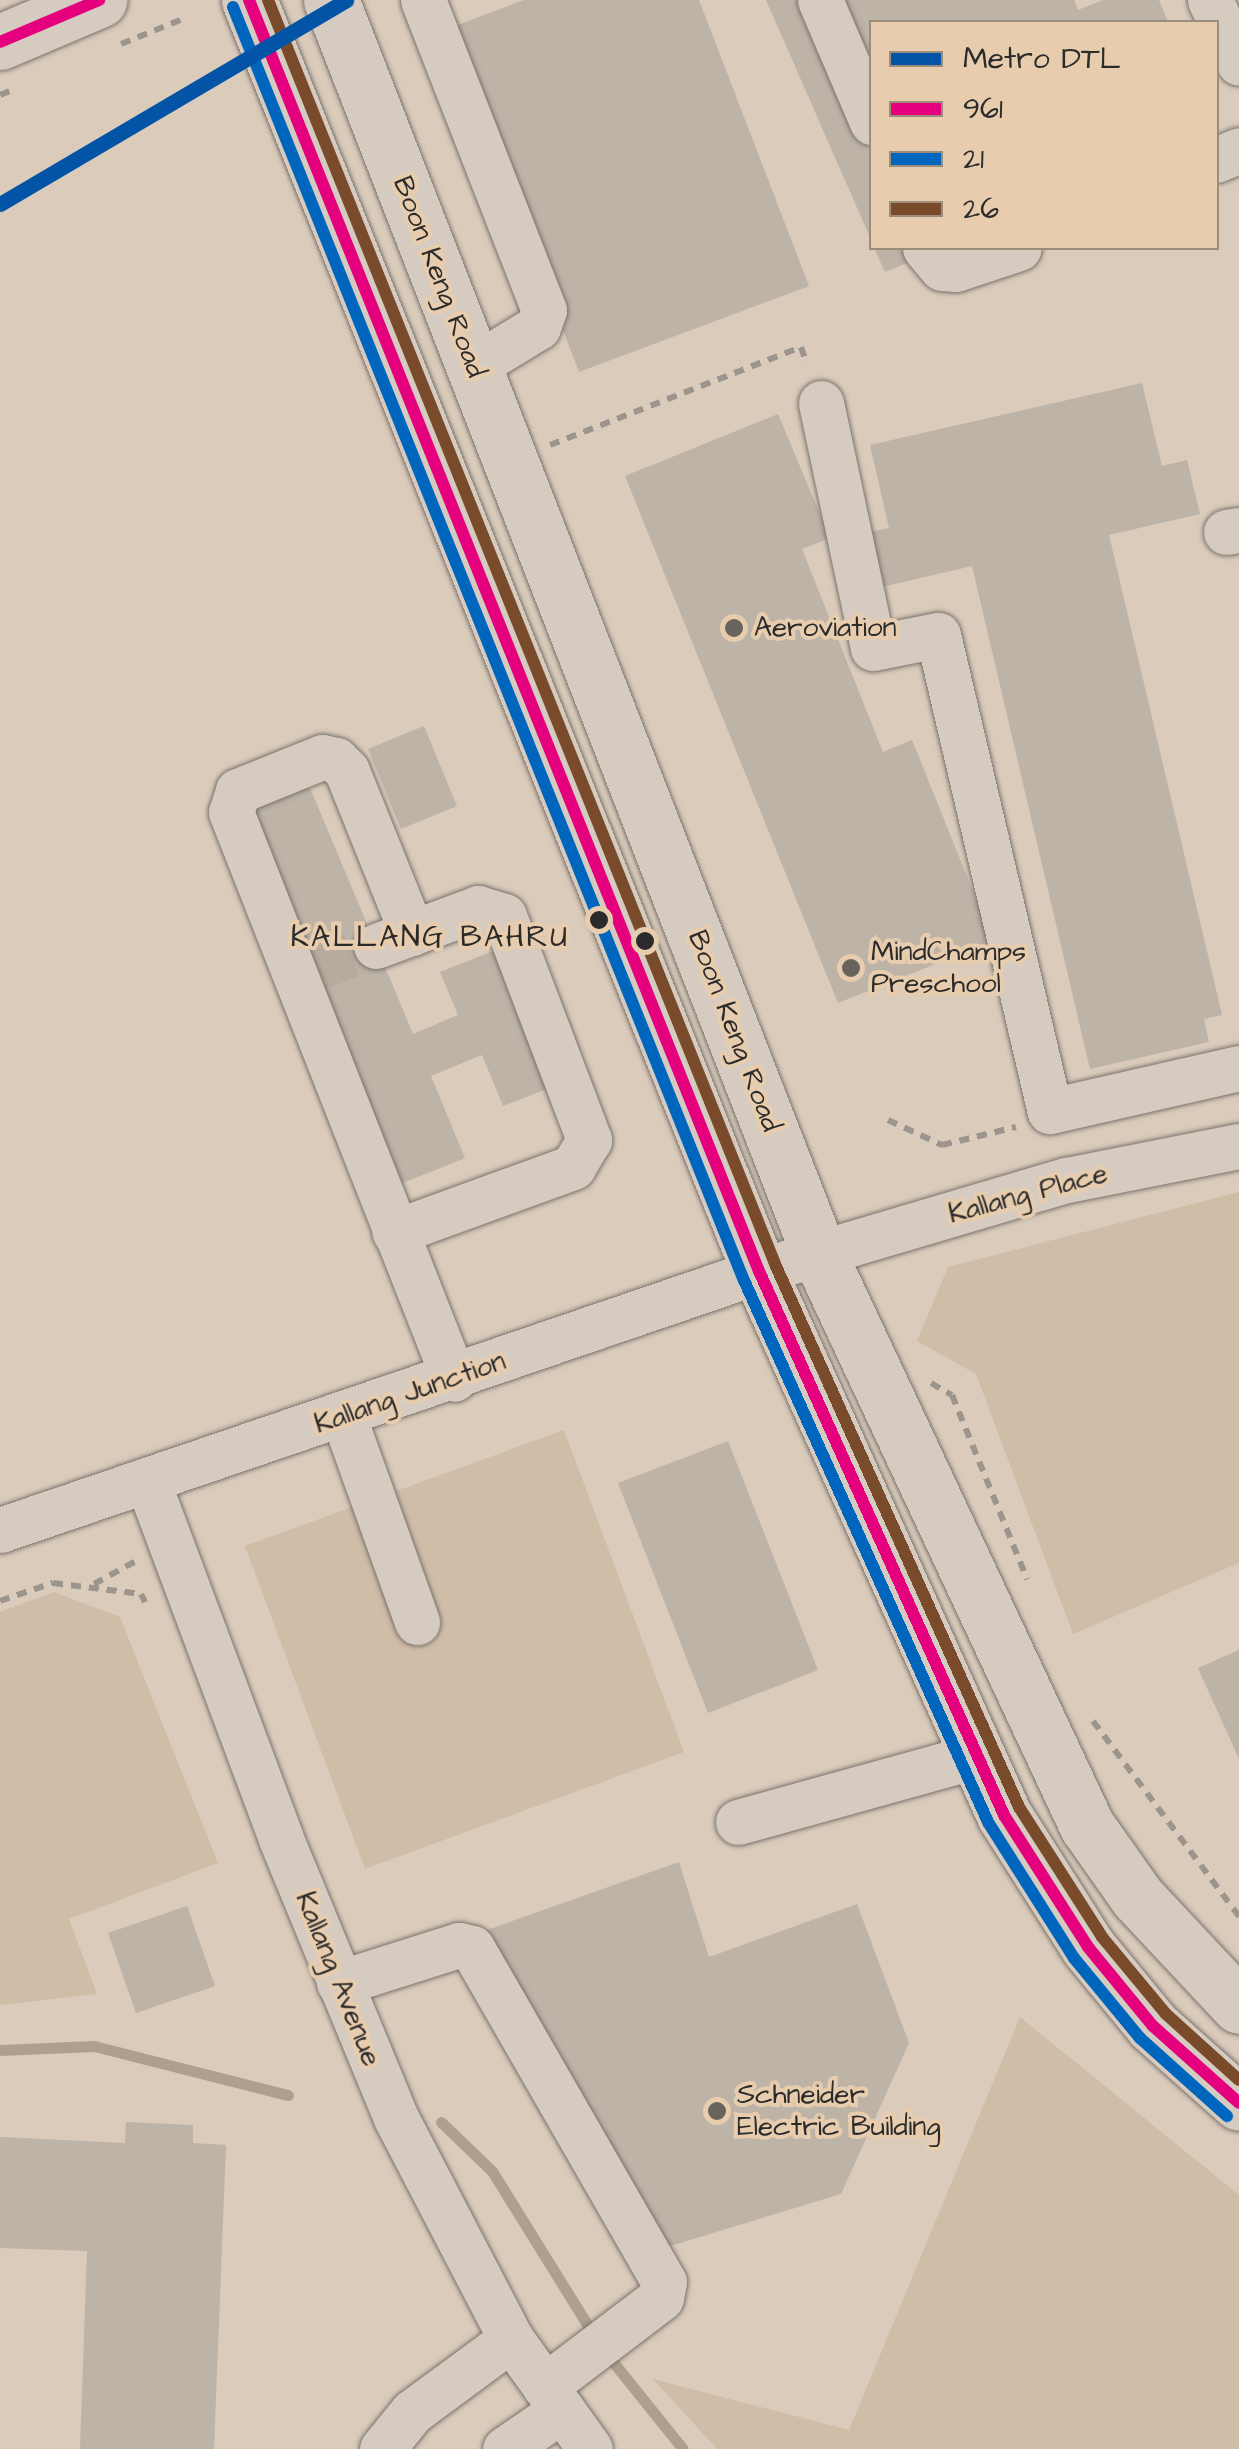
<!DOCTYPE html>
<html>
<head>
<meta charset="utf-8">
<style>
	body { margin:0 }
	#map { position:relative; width:1239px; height:2449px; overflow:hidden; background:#dacbbb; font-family:"Architects Daughter",sans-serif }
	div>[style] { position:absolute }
	.green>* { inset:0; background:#d0bda8 }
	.stream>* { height:11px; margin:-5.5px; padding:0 5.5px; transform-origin:5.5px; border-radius:5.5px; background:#afa08e }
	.building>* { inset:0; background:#bdb3a7 }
	.minor-tunnel>* { height:45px; margin-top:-22.5px; transform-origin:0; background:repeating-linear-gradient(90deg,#b7ab9e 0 45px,transparent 0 67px) }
	.path>* { height:6px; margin-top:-3px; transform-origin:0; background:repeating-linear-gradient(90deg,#9c958d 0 10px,transparent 0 18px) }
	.roads { filter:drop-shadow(0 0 2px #7a736c) drop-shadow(0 0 2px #7a736c) }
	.minor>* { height:45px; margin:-22.5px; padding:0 22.5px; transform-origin:22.5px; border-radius:22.5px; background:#d5cbc0 }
	.major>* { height:55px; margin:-27.5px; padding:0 27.5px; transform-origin:27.5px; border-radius:27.5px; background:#d5cbc0 }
	.bus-1>* { height:12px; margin:-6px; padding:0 6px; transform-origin:6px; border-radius:6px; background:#e5007d }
	.bus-2>* { height:12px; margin:-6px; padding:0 6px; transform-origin:6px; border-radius:6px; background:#0065bd }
	.bus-3>* { height:12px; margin:-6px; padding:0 6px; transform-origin:6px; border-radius:6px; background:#7a4b2a }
	.metro-1>* { height:15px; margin:-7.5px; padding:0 7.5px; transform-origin:7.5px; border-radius:7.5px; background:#0354a6 }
	.dots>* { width:28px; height:28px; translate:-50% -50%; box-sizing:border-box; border:5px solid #e7ccae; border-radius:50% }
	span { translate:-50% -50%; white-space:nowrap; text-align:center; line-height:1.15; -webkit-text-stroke:8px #e7ccae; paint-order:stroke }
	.street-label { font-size:28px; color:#2b2b2b }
	.poi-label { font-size:28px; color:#2b2b2b }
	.left { translate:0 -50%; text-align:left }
	.neighbourhood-label { font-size:30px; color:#2b2b2b; letter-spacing:2.5px }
	.legend { position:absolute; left:869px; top:20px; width:350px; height:230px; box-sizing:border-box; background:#e7ccae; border:2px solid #9c8c7a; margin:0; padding:12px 18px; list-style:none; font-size:30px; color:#2b2b2b }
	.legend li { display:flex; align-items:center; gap:20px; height:50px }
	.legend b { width:50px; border:2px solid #9c8c7a }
</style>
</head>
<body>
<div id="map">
	<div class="green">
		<i style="clip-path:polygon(1239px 1192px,1239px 1563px,1073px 1634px,976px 1374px,917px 1341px,948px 1267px)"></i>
		<i style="clip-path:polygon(564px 1430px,684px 1752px,365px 1869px,245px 1546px)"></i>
		<i style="clip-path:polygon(54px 1592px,120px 1617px,218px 1863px,69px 1919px,97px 1994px,0 2005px,0 1612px)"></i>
		<i style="clip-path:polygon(1020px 2017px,1239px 2195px,1239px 2449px,717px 2449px,653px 2379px,849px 2430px)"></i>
	</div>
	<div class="stream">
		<i style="left:0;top:2050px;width:94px;rotate:-2.4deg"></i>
		<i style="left:94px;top:2046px;width:200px;rotate:14.2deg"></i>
		<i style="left:441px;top:2122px;width:71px;rotate:43.9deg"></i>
		<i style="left:492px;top:2171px;width:195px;rotate:58.2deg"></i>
		<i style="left:605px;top:2352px;width:124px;rotate:51.2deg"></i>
	</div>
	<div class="building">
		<i style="clip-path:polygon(524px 0,699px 0,809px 286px,579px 372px,447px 29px)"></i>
		<i style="clip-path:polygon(766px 0,809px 0,872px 143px,872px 242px)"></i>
		<i style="clip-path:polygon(842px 0,1074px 0,1078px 10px,1103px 0,1159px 0,1168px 22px,872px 22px,871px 71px)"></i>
		<i style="clip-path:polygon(874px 248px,917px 248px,921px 257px,885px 272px)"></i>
		<i style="clip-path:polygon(1142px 383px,1162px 466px,1187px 460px,1200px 514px,1109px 535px,1222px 1015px,1204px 1019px,1209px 1042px,1090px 1069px,972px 566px,882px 587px,870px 532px,889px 528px,870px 445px)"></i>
		<i style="clip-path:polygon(778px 414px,830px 538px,802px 549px,883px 752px,912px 740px,993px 941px,838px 1003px,625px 476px)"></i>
		<i style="clip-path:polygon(424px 726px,457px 806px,401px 829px,368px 749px)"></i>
		<i style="clip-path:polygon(303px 771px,413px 1034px,458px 1015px,440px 972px,508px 945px,565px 1082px,503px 1106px,482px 1055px,431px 1076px,465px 1158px,398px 1185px,237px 797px)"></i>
		<i style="clip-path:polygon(728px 1441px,818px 1670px,708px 1713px,618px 1483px)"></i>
		<i style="clip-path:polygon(1239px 1650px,1239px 1759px,1198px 1668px)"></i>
		<i style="clip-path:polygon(679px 1862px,709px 1957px,857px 1904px,909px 2043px,841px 2194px,637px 2256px,473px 1935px)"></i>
		<i style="clip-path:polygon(187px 1906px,215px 1986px,136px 2013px,108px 1933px)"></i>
		<i style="clip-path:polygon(126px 2122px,193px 2125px,193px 2143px,226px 2145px,214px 2449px,80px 2449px,87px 2251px,0 2248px,0 2137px,125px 2143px)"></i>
	</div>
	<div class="minor-tunnel">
		<i style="left:309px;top:970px;width:71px;rotate:-19.7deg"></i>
	</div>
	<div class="path">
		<i style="left:121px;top:44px;width:64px;rotate:-22.1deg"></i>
		<i style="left:0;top:95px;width:18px;rotate:-22deg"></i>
		<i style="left:550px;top:445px;width:269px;rotate:-21.3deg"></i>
		<i style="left:801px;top:347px;width:18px;rotate:71deg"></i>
		<i style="left:888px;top:1120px;width:60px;rotate:24.8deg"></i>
		<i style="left:942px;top:1145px;width:76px;rotate:-13.7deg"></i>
		<i style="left:931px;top:1383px;width:24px;rotate:30deg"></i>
		<i style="left:952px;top:1395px;width:199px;rotate:67.8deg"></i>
		<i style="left:94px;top:1584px;width:48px;rotate:-28.7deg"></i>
		<i style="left:0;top:1601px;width:56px;rotate:-18.8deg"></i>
		<i style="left:53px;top:1583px;width:89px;rotate:7.1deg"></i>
		<i style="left:141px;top:1594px;width:9px;rotate:63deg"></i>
		<i style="left:1093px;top:1721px;width:244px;rotate:53.2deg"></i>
	</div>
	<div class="roads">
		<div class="minor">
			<i style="left:423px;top:0;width:333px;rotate:68.7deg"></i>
			<i style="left:544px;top:310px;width:18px;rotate:109deg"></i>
			<i style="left:538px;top:327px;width:75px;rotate:148.6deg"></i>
			<i style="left:820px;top:0;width:133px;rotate:66.9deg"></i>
			<i style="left:1210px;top:0;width:69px;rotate:65.3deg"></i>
			<i style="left:1216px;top:160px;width:25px;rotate:-23deg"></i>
			<i style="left:925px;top:248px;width:26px;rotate:50deg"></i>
			<i style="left:942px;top:268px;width:14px;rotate:4deg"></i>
			<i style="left:956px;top:269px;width:66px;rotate:-18.4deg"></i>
			<i style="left:821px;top:403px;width:250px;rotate:78deg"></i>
			<i style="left:873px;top:648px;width:66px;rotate:-11.3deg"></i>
			<i style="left:938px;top:635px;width:489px;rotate:76.8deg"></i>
			<i style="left:1050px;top:1111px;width:194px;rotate:-12.8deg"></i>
			<i style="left:1226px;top:532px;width:13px;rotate:-9deg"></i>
			<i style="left:412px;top:933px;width:175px;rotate:-111.9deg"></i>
			<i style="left:347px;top:771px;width:16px;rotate:-135deg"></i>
			<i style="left:336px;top:760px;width:14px;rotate:-168deg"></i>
			<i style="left:322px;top:757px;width:91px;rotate:158deg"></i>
			<i style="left:238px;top:791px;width:22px;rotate:108deg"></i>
			<i style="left:231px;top:812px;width:609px;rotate:68.53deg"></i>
			<i style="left:376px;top:946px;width:109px;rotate:-20.4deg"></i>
			<i style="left:478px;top:908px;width:27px;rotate:17deg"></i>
			<i style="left:504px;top:916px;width:240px;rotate:69.2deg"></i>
			<i style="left:589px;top:1140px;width:31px;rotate:121deg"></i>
			<i style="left:573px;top:1167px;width:190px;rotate:160deg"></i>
			<i style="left:343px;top:1415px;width:220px;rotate:70.3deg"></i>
			<i style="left:147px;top:1480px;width:383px;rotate:69.5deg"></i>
			<i style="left:281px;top:1839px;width:302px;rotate:67.6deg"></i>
			<i style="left:396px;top:2118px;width:249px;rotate:62.5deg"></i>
			<i style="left:511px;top:2339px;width:135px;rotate:54.3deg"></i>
			<i style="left:0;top:1530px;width:802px;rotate:-18.84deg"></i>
			<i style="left:759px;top:1271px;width:321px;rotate:-16.5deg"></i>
			<i style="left:1067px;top:1180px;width:175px;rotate:-11.2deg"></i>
			<i style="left:738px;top:1822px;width:250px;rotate:-15.5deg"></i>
			<i style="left:339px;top:1983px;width:126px;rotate:-17.6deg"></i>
			<i style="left:459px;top:1945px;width:13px;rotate:13deg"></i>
			<i style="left:472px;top:1948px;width:385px;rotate:60.1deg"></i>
			<i style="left:664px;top:2282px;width:16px;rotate:101deg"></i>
			<i style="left:661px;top:2298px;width:146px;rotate:142.8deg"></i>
			<i style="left:382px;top:2449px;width:48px;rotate:-51deg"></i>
			<i style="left:412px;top:2412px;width:123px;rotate:-36.4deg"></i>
			<i style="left:505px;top:2449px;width:69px;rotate:-34.4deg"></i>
		</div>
		<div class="major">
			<i style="left:249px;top:0;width:1370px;rotate:68.14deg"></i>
			<i style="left:759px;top:1271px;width:597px;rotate:65.75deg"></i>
			<i style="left:1004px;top:1815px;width:156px;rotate:57.5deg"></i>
			<i style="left:1088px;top:1947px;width:102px;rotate:50.6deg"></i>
			<i style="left:1153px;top:2026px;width:115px;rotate:41.8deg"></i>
			<i style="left:331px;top:0;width:1346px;rotate:68.74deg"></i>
			<i style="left:819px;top:1254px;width:632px;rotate:64.9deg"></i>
			<i style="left:1087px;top:1826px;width:87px;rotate:54.8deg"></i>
			<i style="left:1137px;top:1897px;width:149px;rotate:46.9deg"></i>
			<i style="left:0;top:42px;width:108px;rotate:-23deg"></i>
		</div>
	</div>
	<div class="bus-1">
		<i style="left:249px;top:0;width:1370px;rotate:68.14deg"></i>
		<i style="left:759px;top:1271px;width:597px;rotate:65.75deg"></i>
		<i style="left:1004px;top:1815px;width:156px;rotate:57.5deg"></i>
		<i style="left:1088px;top:1947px;width:102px;rotate:50.6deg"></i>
		<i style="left:1153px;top:2026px;width:115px;rotate:41.8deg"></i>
		<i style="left:0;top:42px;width:108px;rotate:-23deg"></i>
	</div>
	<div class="bus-2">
		<i style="left:233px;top:7px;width:1370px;rotate:68.14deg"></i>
		<i style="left:743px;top:1278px;width:597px;rotate:65.75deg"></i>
		<i style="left:988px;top:1822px;width:161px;rotate:57.7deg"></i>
		<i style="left:1074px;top:1958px;width:104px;rotate:50.5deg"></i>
		<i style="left:1140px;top:2038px;width:117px;rotate:41.9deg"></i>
	</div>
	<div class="bus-3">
		<i style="left:268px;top:0;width:1362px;rotate:68.14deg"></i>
		<i style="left:775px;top:1264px;width:595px;rotate:65.8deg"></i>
		<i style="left:1019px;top:1807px;width:154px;rotate:57.4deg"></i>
		<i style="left:1102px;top:1937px;width:100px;rotate:50.3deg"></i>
		<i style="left:1166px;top:2014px;width:98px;rotate:42.1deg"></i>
	</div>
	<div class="metro-1">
		<i style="left:0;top:204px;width:402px;rotate:-30.5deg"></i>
	</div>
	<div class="dots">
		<i style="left:734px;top:628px;background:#68635d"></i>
		<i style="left:599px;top:920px;background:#2b2b2b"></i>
		<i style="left:645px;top:941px;background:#2b2b2b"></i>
		<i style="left:851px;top:968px;background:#68635d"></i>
		<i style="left:717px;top:2111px;background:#68635d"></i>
	</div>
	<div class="street-label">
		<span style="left:439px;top:277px;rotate:69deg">Boon Keng Road</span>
		<span style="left:734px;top:1031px;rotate:69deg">Boon Keng Road</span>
		<span style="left:1028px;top:1194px;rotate:-15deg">Kallang Place</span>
		<span style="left:410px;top:1393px;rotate:-19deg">Kallang Junction</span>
		<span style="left:338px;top:1979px;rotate:68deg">Kallang Avenue</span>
	</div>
	<div class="poi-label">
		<span class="left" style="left:754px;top:628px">Aeroviation</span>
		<span class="left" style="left:871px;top:968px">MindChamps<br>Preschool</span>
		<span class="left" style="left:737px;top:2111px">Schneider<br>Electric Building</span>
	</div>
	<div class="neighbourhood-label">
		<span style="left:430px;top:937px">KALLANG BAHRU</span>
	</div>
	<ul class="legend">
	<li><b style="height:12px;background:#0354a6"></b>Metro DTL</li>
	<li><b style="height:12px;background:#e5007d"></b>961</li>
	<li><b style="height:12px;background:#0065bd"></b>21</li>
	<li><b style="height:12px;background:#7a4b2a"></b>26</li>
	</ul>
</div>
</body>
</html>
